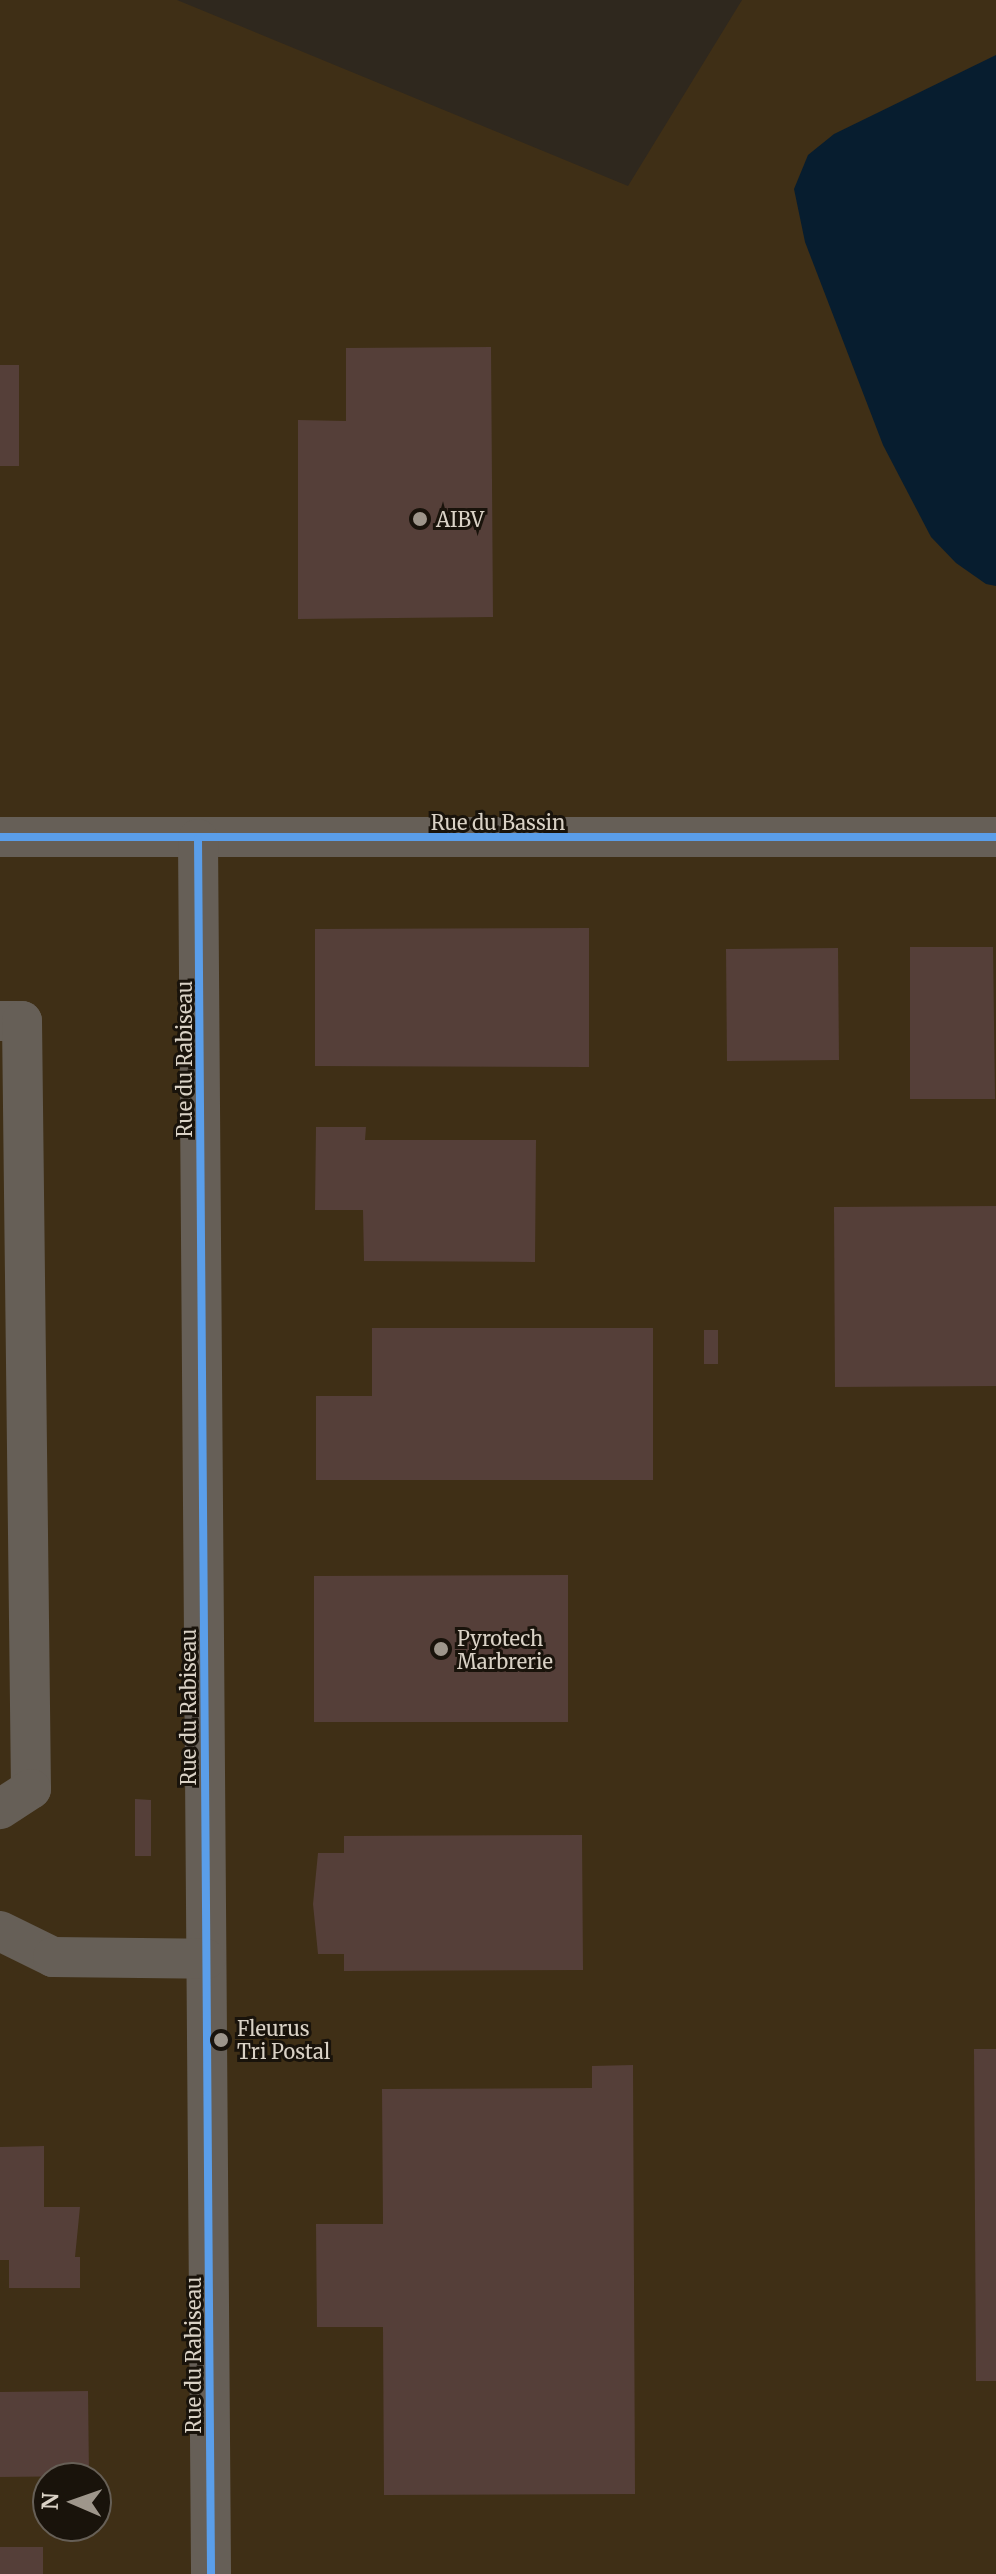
<!DOCTYPE html>
<html>
<head>
<meta charset="utf-8">
<style>
	body { margin:0 }
	#map { position:relative; width:996px; height:2574px; overflow:hidden; background:#2f281e; font-family:Merriweather,serif }
	div>[style] { position:absolute }
	.built>* { inset:0; background:#3f2f16 }
	.water>* { inset:0; background:#071d2f }
	.building>* { inset:0; background:#553f39 }
	.minor>* { height:40px; margin:-20px; padding:0 20px; transform-origin:20px; border-radius:20px; background:#665f57 }
	.cycleway>* { height:8px; margin:-4px; padding:0 4px; transform-origin:4px; border-radius:4px; background:#5a9eea }
	.dots>* { width:22px; height:22px; translate:-50% -50%; box-sizing:border-box; border:4px solid #19130b; border-radius:50% }
	span { translate:-50% -50%; white-space:nowrap; text-align:center; line-height:1.15; -webkit-text-stroke:6px #19130b; paint-order:stroke }
	.poi-label { font-size:20px; color:#dad2c6 }
	.left { translate:0 -50%; text-align:left }
	.street-label { font-size:20px; color:#dad2c6 }
	.north { position:absolute; left:32px; top:2462px; width:80px; height:80px; box-sizing:border-box; background:#19130b; border:2px solid #665f56; border-radius:50%; rotate:272deg; font-size:22px; font-weight:700; line-height:32px; text-align:center; color:#dad2c6 }
	.north::after { content:''; display:block; margin:auto; width:28px; height:36px; background:#9e968b; clip-path:polygon(50% 0,100% 100%,50% 72%,0 100%) }
</style>
</head>
<body>
<div id="map">
	<div class="built">
		<i style="clip-path:polygon(evenodd,0 0,177px 0,628px 186px,742px 0,996px 0,996px 2574px,0 2574px,0 0,48px 2478px,96px 2478px,96px 2526px,48px 2526px,48px 2478px)"></i>
	</div>
	<div class="water">
		<i style="clip-path:polygon(996px 55px,996px 586px,986px 584px,956px 563px,931px 537px,883px 445px,805px 242px,794px 189px,808px 155px,834px 134px)"></i>
	</div>
	<div class="building">
		<i style="clip-path:polygon(491px 347px,493px 617px,298px 619px,298px 420px,346px 421px,346px 348px)"></i>
		<i style="clip-path:polygon(0 365px,19px 365px,19px 466px,0 466px)"></i>
		<i style="clip-path:polygon(589px 928px,589px 1067px,315px 1066px,315px 929px)"></i>
		<i style="clip-path:polygon(910px 947px,993px 947px,995px 1099px,910px 1099px)"></i>
		<i style="clip-path:polygon(838px 948px,839px 1060px,727px 1061px,726px 949px)"></i>
		<i style="clip-path:polygon(316px 1127px,366px 1127px,365px 1140px,536px 1140px,535px 1262px,364px 1261px,363px 1210px,315px 1210px)"></i>
		<i style="clip-path:polygon(996px 1206px,996px 1386px,835px 1387px,834px 1207px)"></i>
		<i style="clip-path:polygon(372px 1328px,653px 1328px,653px 1480px,316px 1480px,316px 1396px,372px 1396px)"></i>
		<i style="clip-path:polygon(704px 1330px,718px 1330px,718px 1364px,704px 1364px)"></i>
		<i style="clip-path:polygon(568px 1575px,568px 1722px,314px 1722px,314px 1576px)"></i>
		<i style="clip-path:polygon(135px 1799px,151px 1800px,151px 1856px,135px 1856px)"></i>
		<i style="clip-path:polygon(582px 1835px,583px 1970px,344px 1971px,344px 1954px,318px 1954px,313px 1904px,318px 1853px,344px 1853px,344px 1836px)"></i>
		<i style="clip-path:polygon(250px 2024px,280px 2025px,280px 2038px,250px 2037px)"></i>
		<i style="clip-path:polygon(974px 2049px,996px 2049px,996px 2381px,976px 2381px)"></i>
		<i style="clip-path:polygon(633px 2065px,635px 2494px,384px 2495px,383px 2327px,317px 2327px,316px 2224px,383px 2224px,382px 2089px,592px 2088px,592px 2066px)"></i>
		<i style="clip-path:polygon(44px 2146px,44px 2207px,80px 2207px,75px 2257px,80px 2257px,80px 2288px,9px 2288px,9px 2260px,0 2260px,0 2147px)"></i>
		<i style="clip-path:polygon(88px 2391px,89px 2476px,0 2477px,0 2392px)"></i>
		<i style="clip-path:polygon(0 2547px,43px 2547px,43px 2574px,0 2574px)"></i>
	</div>
	<div class="minor">
		<i style="left:0;top:837px;width:996px"></i>
		<i style="left:198px;top:839px;width:1735px;rotate:89.57deg"></i>
		<i style="left:0;top:1021px;width:22px"></i>
		<i style="left:22px;top:1021px;width:768px;rotate:89.33deg"></i>
		<i style="left:31px;top:1789px;width:37px;rotate:147deg"></i>
		<i style="left:0;top:1931px;width:59px;rotate:26.1deg"></i>
		<i style="left:53px;top:1957px;width:153px;rotate:0.7deg"></i>
	</div>
	<div class="cycleway">
		<i style="left:0;top:837px;width:996px"></i>
		<i style="left:198px;top:839px;width:1735px;rotate:89.57deg"></i>
	</div>
	<div class="dots">
		<i style="left:420px;top:519px;background:#9e968b"></i>
		<i style="left:441px;top:1649px;background:#9e968b"></i>
		<i style="left:221px;top:2040px;background:#9e968b"></i>
	</div>
	<div class="poi-label">
		<span class="left" style="left:436px;top:519px">AIBV</span>
		<span class="left" style="left:457px;top:1650px">Pyrotech<br>Marbrerie</span>
		<span class="left" style="left:237px;top:2040px">Fleurus<br>Tri Postal</span>
	</div>
	<div class="street-label">
		<span style="left:498px;top:822px">Rue du Bassin</span>
		<span style="left:184px;top:1059px;rotate:-90deg">Rue du Rabiseau</span>
		<span style="left:188px;top:1707px;rotate:-90deg">Rue du Rabiseau</span>
		<span style="left:193px;top:2355px;rotate:-90deg">Rue du Rabiseau</span>
	</div>
	<div class="north">N</div>
</div>
</body>
</html>
